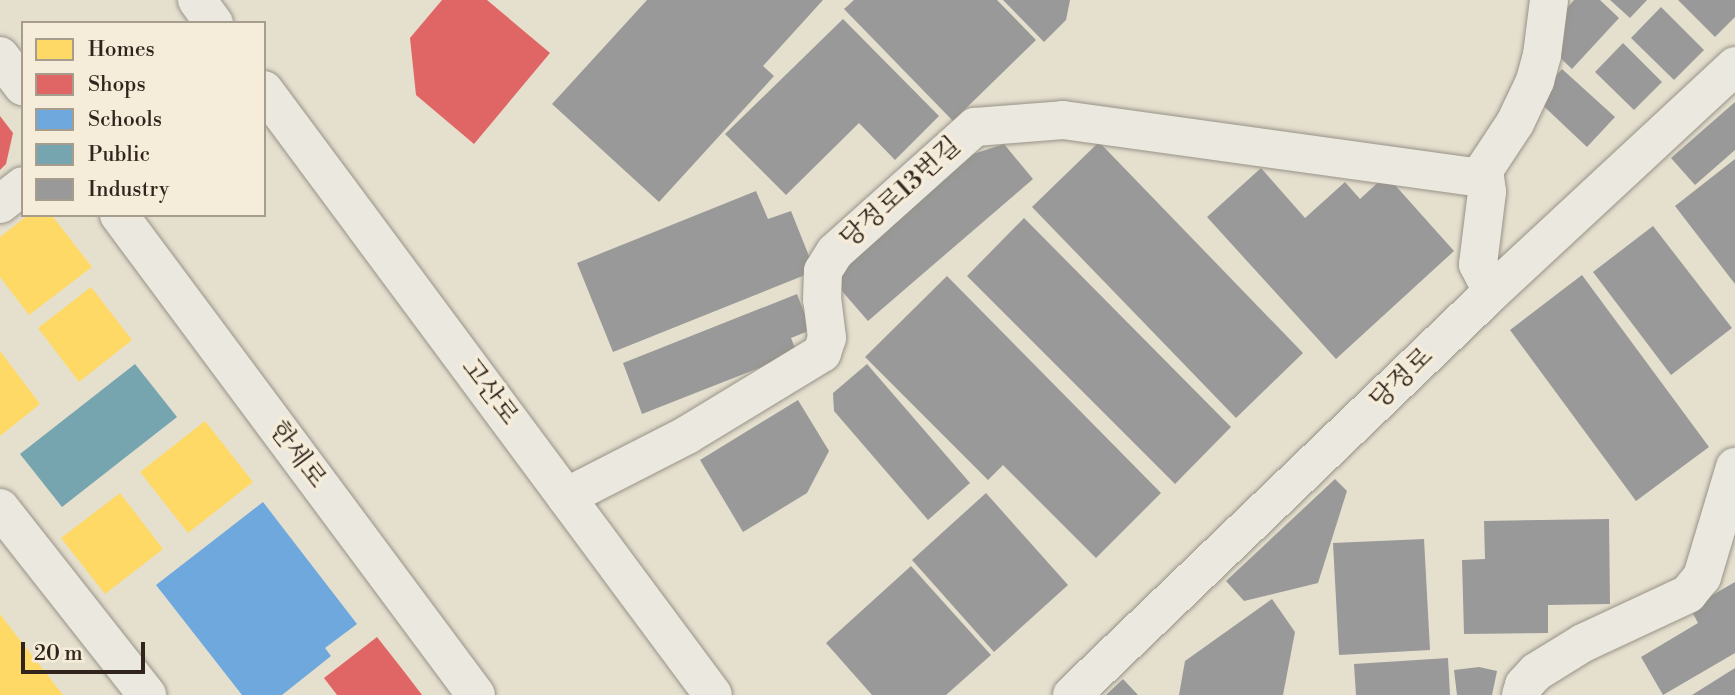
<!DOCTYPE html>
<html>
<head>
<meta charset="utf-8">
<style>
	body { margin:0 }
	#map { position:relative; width:1735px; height:695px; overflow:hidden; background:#e5dfce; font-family:"Libre Bodoni","Noto Serif KR",serif }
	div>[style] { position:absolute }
	.homes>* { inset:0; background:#ffd966 }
	.shops>* { inset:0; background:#e06666 }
	.schools>* { inset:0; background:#6fa8dc }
	.public>* { inset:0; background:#76a5af }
	.industry>* { inset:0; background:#999 }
	.roads { filter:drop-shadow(0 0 2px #979388) drop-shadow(0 0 2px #979388) }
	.minor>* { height:38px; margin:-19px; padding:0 19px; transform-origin:19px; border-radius:19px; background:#ebe8df }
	span { translate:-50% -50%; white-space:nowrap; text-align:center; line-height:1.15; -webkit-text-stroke:7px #f5edd9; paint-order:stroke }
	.street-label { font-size:26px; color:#31241d }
	.legend { position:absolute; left:21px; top:21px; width:245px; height:196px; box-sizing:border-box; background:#f5edd9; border:2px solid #a79d8e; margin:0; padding:9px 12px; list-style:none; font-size:21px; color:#31241d }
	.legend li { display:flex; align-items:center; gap:14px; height:35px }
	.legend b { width:35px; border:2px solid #a79d8e }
	.scale { position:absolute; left:21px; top:642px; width:124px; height:32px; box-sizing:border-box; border:4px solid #31241d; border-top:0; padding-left:9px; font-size:21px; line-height:24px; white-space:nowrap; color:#31241d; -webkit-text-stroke:5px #f5edd9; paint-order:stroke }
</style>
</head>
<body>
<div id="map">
	<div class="homes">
		<i style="clip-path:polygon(28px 215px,53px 217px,92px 267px,29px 315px,0 277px,0 237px)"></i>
		<i style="clip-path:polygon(91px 287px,132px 340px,79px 382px,38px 328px)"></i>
		<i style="clip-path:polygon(0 351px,40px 404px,0 436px)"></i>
		<i style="clip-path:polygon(205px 421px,253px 482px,188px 533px,140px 472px)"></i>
		<i style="clip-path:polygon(120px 493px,163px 549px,105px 594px,61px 538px)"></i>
		<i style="clip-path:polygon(0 614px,6px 622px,63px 695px,0 695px)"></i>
	</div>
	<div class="shops">
		<i style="clip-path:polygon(442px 0,487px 0,550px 53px,474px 144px,416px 95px,410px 38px)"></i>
		<i style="clip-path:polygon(0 116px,13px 133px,6px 164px,0 170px)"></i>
		<i style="clip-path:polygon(377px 637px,406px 674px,422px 695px,337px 695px,324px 678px)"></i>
	</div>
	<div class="schools">
		<i style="clip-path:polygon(263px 502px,357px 624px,325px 648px,331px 656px,282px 695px,242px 695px,156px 585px)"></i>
	</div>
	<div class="public">
		<i style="clip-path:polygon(135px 364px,177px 417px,62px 507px,20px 454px)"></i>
	</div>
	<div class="industry">
		<i style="clip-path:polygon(647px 0,823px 0,763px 66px,774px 76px,659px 202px,552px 104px)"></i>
		<i style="clip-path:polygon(854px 0,997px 0,1036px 40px,953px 121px,844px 9px)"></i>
		<i style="clip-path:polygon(1003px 0,1070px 0,1066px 20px,1044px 42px)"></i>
		<i style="clip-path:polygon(1574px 0,1600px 0,1619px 18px,1572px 69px,1555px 53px,1559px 17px)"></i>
		<i style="clip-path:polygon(1610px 0,1647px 0,1630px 18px)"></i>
		<i style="clip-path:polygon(1678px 0,1735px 0,1735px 17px,1715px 37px)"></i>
		<i style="clip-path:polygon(1661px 7px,1704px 50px,1674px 80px,1631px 38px)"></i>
		<i style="clip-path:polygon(843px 19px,939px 116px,895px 160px,859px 123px,786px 195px,725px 134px)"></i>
		<i style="clip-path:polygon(1623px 43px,1662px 82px,1634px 110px,1595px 72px)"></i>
		<i style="clip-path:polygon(1562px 69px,1615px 117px,1587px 147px,1535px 98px)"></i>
		<i style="clip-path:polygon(1735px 102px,1735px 150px,1695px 185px,1671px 158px)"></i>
		<i style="clip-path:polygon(1099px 142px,1303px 353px,1236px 418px,1032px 207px)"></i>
		<i style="clip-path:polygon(1004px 144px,1033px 179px,868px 321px,828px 275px,967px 156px)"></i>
		<i style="clip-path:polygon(1735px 159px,1735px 284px,1675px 206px)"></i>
		<i style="clip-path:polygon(1261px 168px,1305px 218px,1345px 182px,1360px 199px,1386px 175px,1454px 251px,1336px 359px,1207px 217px)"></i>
		<i style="clip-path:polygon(756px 191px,768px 219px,791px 211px,815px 271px,613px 352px,577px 263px)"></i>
		<i style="clip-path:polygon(1024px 218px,1231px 427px,1175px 484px,967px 276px)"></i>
		<i style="clip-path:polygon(1653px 226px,1732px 328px,1671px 375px,1593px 272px)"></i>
		<i style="clip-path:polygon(1582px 275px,1709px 447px,1636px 501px,1510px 330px)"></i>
		<i style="clip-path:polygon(947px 276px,1161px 493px,1096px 558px,1003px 465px,988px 480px,865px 357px)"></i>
		<i style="clip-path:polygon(797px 294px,811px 330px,791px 338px,797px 353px,642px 414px,623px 363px)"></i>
		<i style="clip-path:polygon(867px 364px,970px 483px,928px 520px,834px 411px,833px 393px)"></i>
		<i style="clip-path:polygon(798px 400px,829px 451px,807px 493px,743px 532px,700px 460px)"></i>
		<i style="clip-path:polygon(1335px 479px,1347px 491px,1318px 583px,1244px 601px,1226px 581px)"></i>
		<i style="clip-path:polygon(986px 493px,1068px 585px,994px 652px,912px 560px)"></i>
		<i style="clip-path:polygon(1609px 519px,1610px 604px,1548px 605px,1548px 633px,1464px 634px,1462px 560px,1485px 559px,1484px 521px)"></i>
		<i style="clip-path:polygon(1424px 539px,1430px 650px,1339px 655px,1333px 543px)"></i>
		<i style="clip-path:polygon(911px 566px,991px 655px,946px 695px,872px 695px,826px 643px)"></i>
		<i style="clip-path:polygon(1735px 582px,1735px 653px,1663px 695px,1641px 657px,1698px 623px,1690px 608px)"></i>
		<i style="clip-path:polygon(1272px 599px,1295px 632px,1283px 695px,1179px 695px,1185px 661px)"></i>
		<i style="clip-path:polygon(1448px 658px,1450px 695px,1356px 695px,1354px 664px)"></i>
		<i style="clip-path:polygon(1479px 667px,1497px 671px,1492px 695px,1457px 695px,1454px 670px)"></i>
		<i style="clip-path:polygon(1735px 668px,1735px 695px,1692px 695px)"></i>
		<i style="clip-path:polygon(1123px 679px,1138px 695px,1106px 695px)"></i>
	</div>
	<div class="roads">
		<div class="minor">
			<i style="left:197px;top:0;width:29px;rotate:54deg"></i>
			<i style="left:0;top:56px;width:38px;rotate:53deg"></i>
			<i style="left:264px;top:90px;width:753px;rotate:53.42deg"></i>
			<i style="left:1484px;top:170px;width:56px;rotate:-56.6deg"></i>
			<i style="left:1515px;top:123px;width:47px;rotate:-64.5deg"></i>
			<i style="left:1535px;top:81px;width:27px;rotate:-75deg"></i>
			<i style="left:1542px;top:55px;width:55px;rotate:-82.7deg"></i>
			<i style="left:0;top:204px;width:29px;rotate:-38deg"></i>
			<i style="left:119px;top:215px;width:598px;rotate:53.36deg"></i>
			<i style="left:566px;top:497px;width:136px;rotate:-27.1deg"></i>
			<i style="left:687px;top:435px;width:158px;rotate:-31.3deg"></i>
			<i style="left:822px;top:353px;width:16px;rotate:-72deg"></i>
			<i style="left:827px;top:338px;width:38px;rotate:-97deg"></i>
			<i style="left:822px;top:300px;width:29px;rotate:-88deg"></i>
			<i style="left:823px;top:271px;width:22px;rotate:-58deg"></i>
			<i style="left:835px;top:252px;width:188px;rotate:-41.8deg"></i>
			<i style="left:975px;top:127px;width:88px;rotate:-4.5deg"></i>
			<i style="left:1063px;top:120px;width:415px;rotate:7.9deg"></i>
			<i style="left:1474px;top:177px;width:12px;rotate:-35deg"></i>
			<i style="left:1484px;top:170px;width:22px;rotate:82deg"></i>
			<i style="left:1487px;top:192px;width:73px;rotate:97.1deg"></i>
			<i style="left:1478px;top:264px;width:31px;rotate:63deg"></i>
			<i style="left:0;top:508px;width:238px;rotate:51.8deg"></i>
			<i style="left:1072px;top:695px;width:582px;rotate:-43.82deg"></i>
			<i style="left:1492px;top:292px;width:332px;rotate:-42.9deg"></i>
			<i style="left:1521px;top:695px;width:10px;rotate:-73deg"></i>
			<i style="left:1524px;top:685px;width:18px;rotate:-47deg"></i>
			<i style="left:1536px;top:672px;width:55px;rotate:-31.7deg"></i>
			<i style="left:1583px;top:643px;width:116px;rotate:-25deg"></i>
			<i style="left:1688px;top:594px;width:22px;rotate:-51deg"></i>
			<i style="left:1702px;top:577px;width:115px;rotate:-73.3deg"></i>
		</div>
	</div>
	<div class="street-label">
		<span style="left:901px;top:193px;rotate:-42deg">당정로13번길</span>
		<span style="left:1402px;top:379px;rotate:-44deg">당정로</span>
		<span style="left:489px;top:392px;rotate:53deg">고산로</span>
		<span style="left:297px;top:455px;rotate:53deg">한세로</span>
	</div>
	<ul class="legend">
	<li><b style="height:19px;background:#ffd966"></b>Homes</li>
	<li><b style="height:19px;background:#e06666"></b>Shops</li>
	<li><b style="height:19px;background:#6fa8dc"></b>Schools</li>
	<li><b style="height:19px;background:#76a5af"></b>Public</li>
	<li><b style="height:19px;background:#999"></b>Industry</li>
	</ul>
	<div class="scale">20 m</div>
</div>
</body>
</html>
